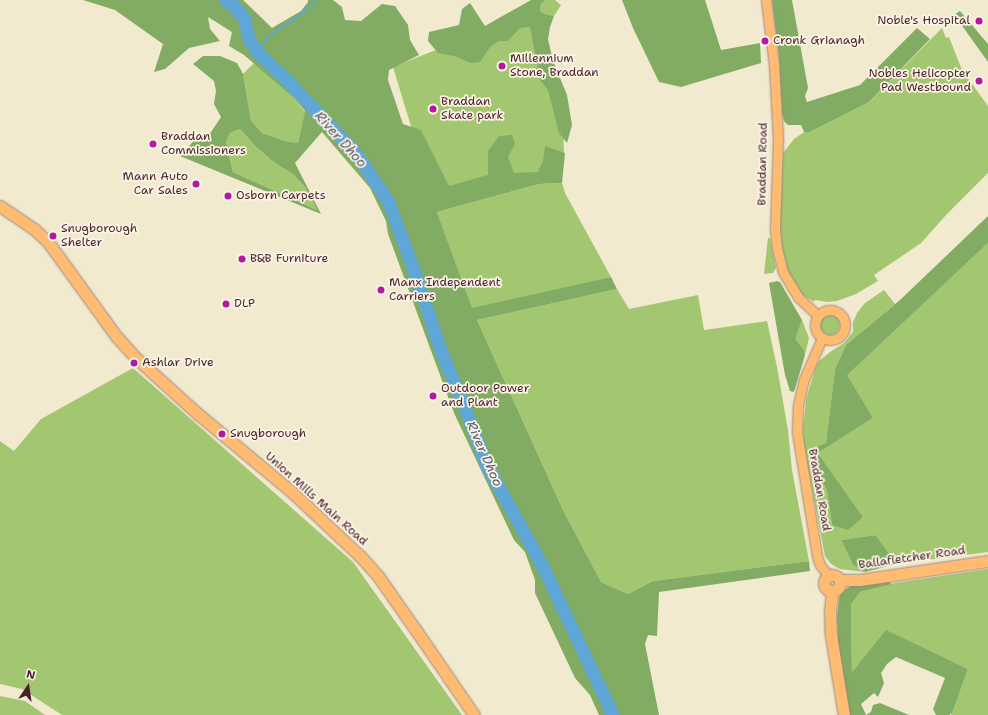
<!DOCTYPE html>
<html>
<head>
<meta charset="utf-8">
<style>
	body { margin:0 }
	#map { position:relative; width:988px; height:715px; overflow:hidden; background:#f1eacf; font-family:"Shantell Sans",sans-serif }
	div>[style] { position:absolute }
	.green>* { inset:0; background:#a3c771 }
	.round { border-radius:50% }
	.forest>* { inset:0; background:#82ac63 }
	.stream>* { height:2px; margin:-1px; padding:0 1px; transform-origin:1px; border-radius:1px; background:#5fa7d6 }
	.river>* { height:13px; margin:-6.5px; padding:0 6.5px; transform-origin:6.5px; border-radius:6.5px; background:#5fa7d6 }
	.roads { filter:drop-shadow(0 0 1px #9e847d) drop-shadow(0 0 1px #9e847d) }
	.major>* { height:9px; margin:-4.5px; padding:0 4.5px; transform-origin:4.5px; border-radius:4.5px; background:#ffbb71 }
	.major>.ring { margin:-4.5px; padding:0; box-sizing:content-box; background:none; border:9px solid #ffbb71; border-radius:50% }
	.highway>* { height:11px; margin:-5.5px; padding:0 5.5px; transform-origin:5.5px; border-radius:5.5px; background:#ffbb71 }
	.highway>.ring { margin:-5.5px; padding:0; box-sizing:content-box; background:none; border:11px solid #ffbb71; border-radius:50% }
	.dots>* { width:11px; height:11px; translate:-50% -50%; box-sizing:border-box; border:2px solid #fcf5e5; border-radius:50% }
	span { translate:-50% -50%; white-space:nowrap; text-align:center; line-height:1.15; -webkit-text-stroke:3.5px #fcf5e5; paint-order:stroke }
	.poi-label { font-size:12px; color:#4a1f2b }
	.right { translate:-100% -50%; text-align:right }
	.left { translate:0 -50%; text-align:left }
	.street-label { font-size:12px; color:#4a1f2b }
	.water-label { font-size:13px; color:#52556f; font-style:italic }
	.north { position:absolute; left:8px; top:667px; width:40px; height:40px; -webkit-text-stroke:3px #fcf5e5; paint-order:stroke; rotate:13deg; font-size:11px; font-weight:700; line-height:16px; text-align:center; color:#4a1f2b }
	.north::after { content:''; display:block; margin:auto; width:14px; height:18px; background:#4a1f2b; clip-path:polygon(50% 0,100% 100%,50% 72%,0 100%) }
</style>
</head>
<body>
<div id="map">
	<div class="green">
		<i style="clip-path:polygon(546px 0,555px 0,561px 5px,554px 16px,545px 14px,540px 11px,541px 4px)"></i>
		<i style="clip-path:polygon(529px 13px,563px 122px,564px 153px,539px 182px,436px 209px,393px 67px)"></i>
		<i style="clip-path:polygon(942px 28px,946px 38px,949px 37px,962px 70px,988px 106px,988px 173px,947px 214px,921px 243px,874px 275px,878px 281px,856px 294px,837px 301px,828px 302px,815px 300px,814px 302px,803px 295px,793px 284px,783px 260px,779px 234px,783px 153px,794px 139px,804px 132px,808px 133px,869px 102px)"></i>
		<i style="clip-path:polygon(254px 63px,295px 99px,305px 112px,298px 143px,285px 141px,262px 133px,251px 120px,243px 74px)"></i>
		<i style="clip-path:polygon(240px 129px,256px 147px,275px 163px,294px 175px,305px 187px,317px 210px,233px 172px,226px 142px,230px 133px)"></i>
		<i style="clip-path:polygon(562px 183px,565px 193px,611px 277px,472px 309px,437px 212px,539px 184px)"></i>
		<i style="clip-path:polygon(768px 238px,770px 238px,776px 268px,773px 273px,764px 274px)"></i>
		<i style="clip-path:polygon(988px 243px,988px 552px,896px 564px,876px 535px,841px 540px,853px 565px,865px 572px,840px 569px,831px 564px,825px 556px,804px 447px,803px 430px,806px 400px,815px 369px,819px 361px,830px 352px,844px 343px,853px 332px,853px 322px,857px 313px,865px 303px,884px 290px,895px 304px,846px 345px,835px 369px,826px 444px,809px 451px,827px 491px,832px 525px,863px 517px,818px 453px,873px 418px,846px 375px)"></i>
		<i style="clip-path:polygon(617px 289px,629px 309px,698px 295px,704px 330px,767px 321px,777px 367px,788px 430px,792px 470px,809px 561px,653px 581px,628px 594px,601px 582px,563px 510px,477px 320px)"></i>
		<i class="round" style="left:820px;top:315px;width:20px;height:20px"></i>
		<i style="clip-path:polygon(802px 320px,809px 338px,805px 355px,804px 350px,794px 339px)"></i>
		<i style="clip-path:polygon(133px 368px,353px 562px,462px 715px,62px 715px,22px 689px,0 684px,0 441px,14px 451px,41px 419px)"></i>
		<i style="clip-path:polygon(988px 569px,988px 715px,951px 715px,968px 669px,886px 631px,852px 672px,851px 605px,860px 592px,895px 583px)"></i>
		<i style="clip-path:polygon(0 696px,25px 701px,45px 715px,0 715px)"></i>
	</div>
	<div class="forest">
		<i style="clip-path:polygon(evenodd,83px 0,243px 0,272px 28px,301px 11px,308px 2px,308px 0,333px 0,342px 7px,345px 20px,361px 21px,382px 4px,395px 6px,408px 25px,410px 40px,419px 55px,389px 70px,388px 80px,403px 124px,421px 130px,449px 186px,488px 175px,488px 151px,499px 136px,512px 135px,515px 144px,508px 157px,514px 173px,538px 172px,543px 161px,545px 146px,565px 153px,562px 183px,539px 184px,437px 212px,472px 308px,611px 277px,617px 289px,477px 320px,563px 510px,601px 582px,628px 594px,653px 581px,809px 561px,810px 571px,659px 592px,657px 636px,648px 635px,645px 644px,659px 715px,599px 715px,590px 695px,575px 678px,535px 593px,535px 580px,525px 552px,514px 540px,454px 413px,388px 234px,386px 221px,370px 188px,322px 132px,295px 163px,321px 214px,180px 156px,200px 134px,207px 138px,221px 117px,214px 104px,216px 91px,214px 81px,193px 64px,203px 56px,220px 56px,237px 63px,243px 74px,251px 120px,262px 133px,285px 141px,298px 143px,305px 111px,295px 99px,244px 55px,229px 46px,232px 32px,208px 17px,210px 29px,220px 41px,189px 48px,165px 69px,154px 72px,163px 44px,115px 10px,83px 0,240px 129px,256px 147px,275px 163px,294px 175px,305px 187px,317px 210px,233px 172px,226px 142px,230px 133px,240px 129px)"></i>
		<i style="clip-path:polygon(531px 0,546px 0,541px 4px,540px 11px,545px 14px,554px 16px,550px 27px,548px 39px,553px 61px,567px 95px,572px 125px,567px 143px,559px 133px,548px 90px,540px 80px,530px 27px,520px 28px,508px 41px,499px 41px,490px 47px,480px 62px,471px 63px,454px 56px,438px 53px,428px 41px,429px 32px,459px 25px,462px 9px,470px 3px,485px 26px)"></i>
		<i style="clip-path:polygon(622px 0,705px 0,721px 50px,760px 43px,761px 63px,681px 87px,659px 82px,633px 28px)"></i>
		<i style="clip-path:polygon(772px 0,792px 0,808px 88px,805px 96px,807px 102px,860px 85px,917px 28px,930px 39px,869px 102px,808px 133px,804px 132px,801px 125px,788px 125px,784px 121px,782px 113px,779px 57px)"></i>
		<i style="clip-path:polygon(960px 11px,988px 44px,988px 62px,958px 20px,953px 22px,954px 15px)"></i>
		<i style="clip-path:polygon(988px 216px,988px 243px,847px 375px,873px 418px,818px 453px,863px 517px,848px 530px,832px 525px,827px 491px,808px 451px,826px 443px,835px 369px,846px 345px,900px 300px)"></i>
		<i style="clip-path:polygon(777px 281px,780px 282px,802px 320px,795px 339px,804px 350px,805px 355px,794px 392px,790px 391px,785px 375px,769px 283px)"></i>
		<i style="clip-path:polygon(876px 535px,896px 564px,865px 572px,853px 565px,841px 540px)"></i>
		<i style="clip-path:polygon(885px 580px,892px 584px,860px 592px,851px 605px,852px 672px,886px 630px,968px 669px,952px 713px,949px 715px,936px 715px,933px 709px,945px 678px,896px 657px,887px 664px,881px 673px,884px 683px,878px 697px,874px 693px,861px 704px,866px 715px,871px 712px,873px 705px,880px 703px,909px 715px,849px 715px,839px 662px,837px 617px,839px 598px,841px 592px,851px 586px)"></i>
	</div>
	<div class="stream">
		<i style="left:258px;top:53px;width:18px;rotate:-61deg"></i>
		<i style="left:267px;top:37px;width:47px;rotate:-33.7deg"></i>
		<i style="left:306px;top:11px;width:11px;rotate:-45deg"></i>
		<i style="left:314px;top:3px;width:3px;rotate:-90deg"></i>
	</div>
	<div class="river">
		<i style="left:225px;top:0;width:9px;rotate:32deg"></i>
		<i style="left:233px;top:5px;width:17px;rotate:50deg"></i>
		<i style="left:244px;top:18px;width:23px;rotate:77deg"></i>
		<i style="left:249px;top:40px;width:16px;rotate:55deg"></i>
		<i style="left:258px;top:53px;width:38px;rotate:43deg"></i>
		<i style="left:286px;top:79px;width:104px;rotate:46.9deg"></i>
		<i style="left:357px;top:155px;width:55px;rotate:56deg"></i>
		<i style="left:388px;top:201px;width:83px;rotate:69.6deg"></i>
		<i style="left:417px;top:279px;width:74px;rotate:71.8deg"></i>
		<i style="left:440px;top:349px;width:56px;rotate:67.1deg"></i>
		<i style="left:462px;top:401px;width:70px;rotate:69deg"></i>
		<i style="left:487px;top:466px;width:113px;rotate:60.9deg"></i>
		<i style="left:542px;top:565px;width:166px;rotate:64.7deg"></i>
	</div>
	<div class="roads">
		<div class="major">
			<i style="left:766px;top:0;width:65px;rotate:83deg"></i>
			<i style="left:774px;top:65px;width:74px;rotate:86.9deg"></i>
			<i style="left:778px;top:139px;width:90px;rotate:91.9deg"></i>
			<i style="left:775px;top:229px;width:19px;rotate:84deg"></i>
			<i style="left:777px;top:248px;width:25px;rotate:76deg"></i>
			<i style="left:783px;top:272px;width:17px;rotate:59deg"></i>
			<i style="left:792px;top:287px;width:13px;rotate:58deg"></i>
			<i style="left:799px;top:298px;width:26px;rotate:43deg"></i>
			<i class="ring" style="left:815px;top:310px;width:21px;height:21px"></i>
			<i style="left:822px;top:338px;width:45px;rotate:113.7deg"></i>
			<i style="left:804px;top:379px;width:27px;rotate:103deg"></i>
			<i style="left:798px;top:405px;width:27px;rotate:92deg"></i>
			<i style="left:797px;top:432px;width:126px;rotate:80.8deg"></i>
			<i style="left:817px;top:556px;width:9px;rotate:72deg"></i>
			<i style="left:820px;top:565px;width:14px;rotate:51deg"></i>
		</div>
		<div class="highway">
			<i style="left:0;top:206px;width:41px;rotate:34.1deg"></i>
			<i style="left:34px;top:229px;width:19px;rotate:43deg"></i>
			<i style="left:48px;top:242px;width:116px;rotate:54.1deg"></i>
			<i style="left:116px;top:336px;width:30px;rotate:48deg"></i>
			<i style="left:136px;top:358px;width:84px;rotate:42.1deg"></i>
			<i style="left:198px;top:414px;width:124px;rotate:39.7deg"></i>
			<i style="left:293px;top:493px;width:93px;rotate:43.3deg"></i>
			<i style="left:361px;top:557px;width:25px;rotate:48deg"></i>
			<i style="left:378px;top:576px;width:65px;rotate:55.1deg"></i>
			<i style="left:415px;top:629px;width:104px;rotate:55.5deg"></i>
			<i class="ring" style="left:824px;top:575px;width:5px;height:5px"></i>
			<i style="left:840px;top:580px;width:20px"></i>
			<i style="left:860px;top:580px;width:129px;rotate:-8.4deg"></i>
			<i style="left:832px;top:592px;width:20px;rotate:96deg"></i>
			<i style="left:830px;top:612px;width:23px;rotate:88deg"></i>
			<i style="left:831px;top:635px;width:81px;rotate:80.8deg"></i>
		</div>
	</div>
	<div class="dots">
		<i style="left:979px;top:21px;background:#b5179e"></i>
		<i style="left:765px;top:41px;background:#b5179e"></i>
		<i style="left:502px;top:66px;background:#b5179e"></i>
		<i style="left:979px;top:81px;background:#b5179e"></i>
		<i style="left:433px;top:109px;background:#b5179e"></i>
		<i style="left:153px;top:144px;background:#b5179e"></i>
		<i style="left:196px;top:184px;background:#b5179e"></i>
		<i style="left:228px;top:196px;background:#b5179e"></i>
		<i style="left:53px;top:236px;background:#b5179e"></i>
		<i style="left:242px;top:259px;background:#b5179e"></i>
		<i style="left:381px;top:290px;background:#b5179e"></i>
		<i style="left:226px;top:304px;background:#b5179e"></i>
		<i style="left:134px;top:363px;background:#b5179e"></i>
		<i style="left:433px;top:396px;background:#b5179e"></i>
		<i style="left:222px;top:434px;background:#b5179e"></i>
	</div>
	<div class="poi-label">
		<span class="right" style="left:970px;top:21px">Noble's Hospital</span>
		<span class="left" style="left:773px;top:41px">Cronk Grianagh</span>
		<span class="left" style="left:510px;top:66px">Millennium<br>Stone, Braddan</span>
		<span class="right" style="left:971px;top:81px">Nobles Helicopter<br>Pad Westbound</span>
		<span class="left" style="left:441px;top:109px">Braddan<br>Skate park</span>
		<span class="left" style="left:161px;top:144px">Braddan<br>Commissioners</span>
		<span class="right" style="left:188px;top:184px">Mann Auto<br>Car Sales</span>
		<span class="left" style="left:236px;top:196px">Osborn Carpets</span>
		<span class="left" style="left:61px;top:236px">Snugborough<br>Shelter</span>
		<span class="left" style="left:250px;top:259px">B&amp;B Furniture</span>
		<span class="left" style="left:389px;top:290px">Manx Independent<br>Carriers</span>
		<span class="left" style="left:234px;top:304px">DLP</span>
		<span class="left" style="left:142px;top:363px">Ashlar Drive</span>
		<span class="left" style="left:441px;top:396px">Outdoor Power<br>and Plant</span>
		<span class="left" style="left:230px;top:434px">Snugborough</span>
	</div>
	<div class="street-label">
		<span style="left:763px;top:164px;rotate:-89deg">Braddan Road</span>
		<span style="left:819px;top:490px;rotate:80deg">Braddan Road</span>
		<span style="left:316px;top:499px;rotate:42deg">Union Mills Main Road</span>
		<span style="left:912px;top:558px;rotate:-8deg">Ballafletcher Road</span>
	</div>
	<div class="water-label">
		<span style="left:340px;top:140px;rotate:48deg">River Dhoo</span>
		<span style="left:484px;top:454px;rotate:66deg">River Dhoo</span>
	</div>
	<div class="north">N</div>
</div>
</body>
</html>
